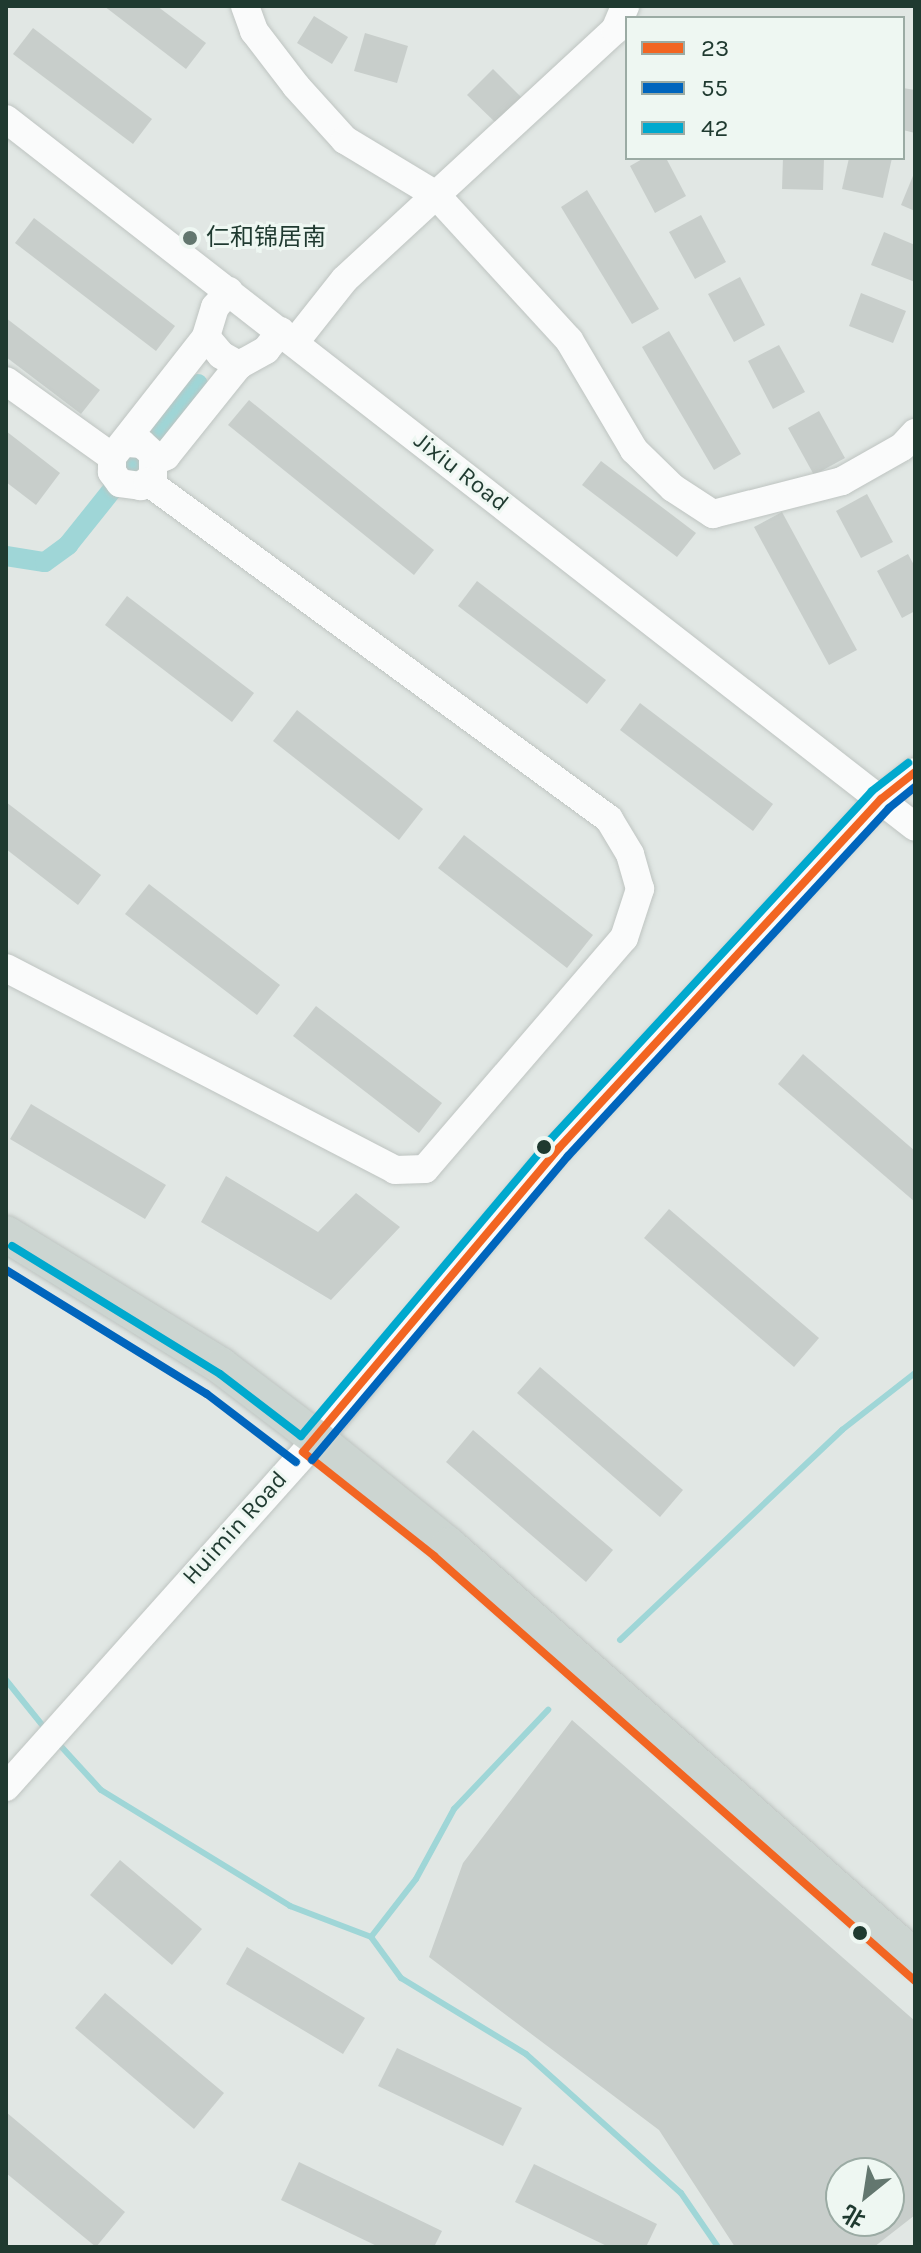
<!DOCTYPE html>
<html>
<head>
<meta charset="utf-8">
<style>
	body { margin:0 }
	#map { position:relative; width:921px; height:2253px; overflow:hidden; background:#e1e7e4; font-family:Karla,"Noto Sans SC",sans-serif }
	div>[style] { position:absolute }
	.stream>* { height:6px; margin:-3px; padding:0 3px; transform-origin:3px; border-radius:3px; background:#9fd6d7 }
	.canal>* { height:20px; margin:-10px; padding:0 10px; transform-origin:10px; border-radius:10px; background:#9fd6d7 }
	.building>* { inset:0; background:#c8cecb }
	.roads { filter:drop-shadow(0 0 2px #bec4c1) drop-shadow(0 0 2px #bec4c1) }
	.minor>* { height:28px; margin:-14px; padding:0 14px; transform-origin:14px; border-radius:14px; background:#fafbfb }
	.major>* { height:36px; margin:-18px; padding:0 18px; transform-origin:18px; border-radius:18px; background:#ccd5d1 }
	.bus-1>* { height:8px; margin:-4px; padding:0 4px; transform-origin:4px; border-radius:4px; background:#f26522 }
	.bus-2>* { height:8px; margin:-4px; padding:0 4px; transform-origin:4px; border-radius:4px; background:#0065bd }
	.bus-3>* { height:8px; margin:-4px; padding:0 4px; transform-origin:4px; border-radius:4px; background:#00a9ce }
	.dots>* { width:22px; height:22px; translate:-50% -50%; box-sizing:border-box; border:4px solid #eef7f2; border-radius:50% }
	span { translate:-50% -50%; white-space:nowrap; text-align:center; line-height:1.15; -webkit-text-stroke:6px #eef7f2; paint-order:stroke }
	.poi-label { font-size:24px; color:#1f3a30 }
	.left { translate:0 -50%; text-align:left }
	.street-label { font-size:24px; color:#1f3a30 }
	.frame { position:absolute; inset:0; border:8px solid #1f3a30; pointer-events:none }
	.legend { position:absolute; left:625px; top:16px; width:280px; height:144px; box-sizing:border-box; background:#eef7f2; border:2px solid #9baba4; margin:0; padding:10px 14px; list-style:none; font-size:24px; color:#1f3a30 }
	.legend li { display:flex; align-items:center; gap:16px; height:40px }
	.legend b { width:40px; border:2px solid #9baba4 }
	.north { position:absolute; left:825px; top:2157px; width:80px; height:80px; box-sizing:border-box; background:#eef7f2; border:2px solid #9baba4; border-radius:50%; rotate:210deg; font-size:22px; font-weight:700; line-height:32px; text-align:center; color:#1f3a30 }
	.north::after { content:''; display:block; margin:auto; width:28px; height:36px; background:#63776f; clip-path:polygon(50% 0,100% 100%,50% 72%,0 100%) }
</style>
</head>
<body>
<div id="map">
	<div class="stream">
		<i style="left:620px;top:1640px;width:306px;rotate:-43.4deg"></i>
		<i style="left:842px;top:1430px;width:93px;rotate:-38deg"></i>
		<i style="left:6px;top:1680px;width:65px;rotate:51.2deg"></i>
		<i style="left:57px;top:1742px;width:65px;rotate:47.5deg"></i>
		<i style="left:101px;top:1790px;width:222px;rotate:31.5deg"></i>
		<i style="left:290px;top:1906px;width:87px;rotate:20.9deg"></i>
		<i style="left:371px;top:1937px;width:51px;rotate:53.8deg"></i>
		<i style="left:401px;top:1978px;width:146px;rotate:31.3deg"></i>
		<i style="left:526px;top:2054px;width:208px;rotate:41.9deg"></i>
		<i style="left:681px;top:2193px;width:65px;rotate:55.6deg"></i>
		<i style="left:371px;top:1937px;width:73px;rotate:-52.2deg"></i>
		<i style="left:416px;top:1879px;width:80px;rotate:-61.5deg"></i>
		<i style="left:454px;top:1809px;width:137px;rotate:-46.5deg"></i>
	</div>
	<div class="canal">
		<i style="left:153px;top:439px;width:71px;rotate:-50.7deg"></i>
		<i style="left:125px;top:473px;width:23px;rotate:-50deg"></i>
		<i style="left:6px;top:556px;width:39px;rotate:9deg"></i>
		<i style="left:45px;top:562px;width:29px;rotate:-36deg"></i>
		<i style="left:68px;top:545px;width:70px;rotate:-51.3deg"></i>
	</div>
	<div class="building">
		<i style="clip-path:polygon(104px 6px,157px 6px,206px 43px,186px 69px)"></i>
		<i style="clip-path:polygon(314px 16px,348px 37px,332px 64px,297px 43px)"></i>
		<i style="clip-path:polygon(33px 28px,152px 119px,133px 144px,13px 54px)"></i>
		<i style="clip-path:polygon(365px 33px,408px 46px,397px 83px,354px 71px)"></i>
		<i style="clip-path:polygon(493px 69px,522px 98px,497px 124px,467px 95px)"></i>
		<i style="clip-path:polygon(903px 88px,915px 90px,915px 133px,903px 130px)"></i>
		<i style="clip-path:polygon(644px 158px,666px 158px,686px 196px,655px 213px,630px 166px)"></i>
		<i style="clip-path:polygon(783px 158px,824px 158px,823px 190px,782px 189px)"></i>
		<i style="clip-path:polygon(849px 158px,892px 158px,883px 198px,842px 189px)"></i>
		<i style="clip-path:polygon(915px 171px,915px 211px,901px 205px)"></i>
		<i style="clip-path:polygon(587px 190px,659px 309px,632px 324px,561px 207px)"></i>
		<i style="clip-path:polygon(701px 215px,726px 262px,695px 279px,669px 232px)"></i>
		<i style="clip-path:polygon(34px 218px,175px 326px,156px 351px,15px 243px)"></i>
		<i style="clip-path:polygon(884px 232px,915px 245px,915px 282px,871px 265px)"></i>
		<i style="clip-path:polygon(740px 277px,765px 325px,734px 342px,708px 294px)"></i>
		<i style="clip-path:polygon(861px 293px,906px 311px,893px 343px,849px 326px)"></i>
		<i style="clip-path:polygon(6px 318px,100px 390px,81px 414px,6px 357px)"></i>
		<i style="clip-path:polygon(669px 331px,741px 454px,714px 470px,642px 347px)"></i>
		<i style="clip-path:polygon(779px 345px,805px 392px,773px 409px,748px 361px)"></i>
		<i style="clip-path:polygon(249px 400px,434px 550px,414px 575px,228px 425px)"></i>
		<i style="clip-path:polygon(819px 411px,845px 458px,814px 475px,788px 428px)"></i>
		<i style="clip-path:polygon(6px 431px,60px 473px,36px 505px,6px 482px)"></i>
		<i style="clip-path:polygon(601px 461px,696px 533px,677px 557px,582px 485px)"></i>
		<i style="clip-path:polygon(867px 494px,893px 542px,861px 558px,836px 511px)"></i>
		<i style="clip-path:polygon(782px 512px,857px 650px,829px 665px,754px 527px)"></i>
		<i style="clip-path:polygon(908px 554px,915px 567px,915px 611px,902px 618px,877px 571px)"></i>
		<i style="clip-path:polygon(477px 581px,606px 680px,587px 704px,458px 606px)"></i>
		<i style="clip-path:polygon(127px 596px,254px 693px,232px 722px,105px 625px)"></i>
		<i style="clip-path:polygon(640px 703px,773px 804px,753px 831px,620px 730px)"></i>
		<i style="clip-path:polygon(297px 710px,423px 809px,399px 840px,273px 741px)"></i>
		<i style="clip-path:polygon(6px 802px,101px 875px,78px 905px,6px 849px)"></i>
		<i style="clip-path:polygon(464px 835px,593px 935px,567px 968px,438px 868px)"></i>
		<i style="clip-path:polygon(149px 884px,280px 985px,257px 1015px,125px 914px)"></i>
		<i style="clip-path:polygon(316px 1006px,442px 1103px,419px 1133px,293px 1036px)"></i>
		<i style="clip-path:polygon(803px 1054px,915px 1151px,915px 1202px,778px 1084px)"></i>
		<i style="clip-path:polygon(31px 1104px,166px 1185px,145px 1219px,10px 1139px)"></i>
		<i style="clip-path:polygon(226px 1176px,318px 1232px,356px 1193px,400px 1227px,331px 1300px,201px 1222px)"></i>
		<i style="clip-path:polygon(669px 1209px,819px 1338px,794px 1367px,644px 1238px)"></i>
		<i style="clip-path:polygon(540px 1367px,683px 1490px,660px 1517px,517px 1393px)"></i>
		<i style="clip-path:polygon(473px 1430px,613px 1550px,586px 1582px,446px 1462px)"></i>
		<i style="clip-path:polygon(evenodd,572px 1720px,915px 2021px,915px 2215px,874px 2247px,735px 2247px,659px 2130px,429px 1957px,463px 1863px,572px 1720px,841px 2173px,889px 2173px,889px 2221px,841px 2221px,841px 2173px)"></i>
		<i style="clip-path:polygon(120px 1860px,202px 1929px,172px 1965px,90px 1895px)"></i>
		<i style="clip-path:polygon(247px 1947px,365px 2018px,343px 2054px,226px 1984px)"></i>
		<i style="clip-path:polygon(105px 1993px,224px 2093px,194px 2129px,75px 2028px)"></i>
		<i style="clip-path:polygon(397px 2048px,522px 2108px,503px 2146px,378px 2086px)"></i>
		<i style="clip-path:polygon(6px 2112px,125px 2212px,96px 2247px,6px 2173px)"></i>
		<i style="clip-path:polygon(299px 2162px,442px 2231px,434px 2247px,379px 2247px,281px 2200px)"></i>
		<i style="clip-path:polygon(534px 2164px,657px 2224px,646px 2247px,609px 2247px,515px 2202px)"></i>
	</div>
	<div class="roads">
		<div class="minor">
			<i style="left:245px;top:6px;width:27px;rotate:70deg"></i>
			<i style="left:254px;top:31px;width:69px;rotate:52.6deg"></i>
			<i style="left:296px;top:86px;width:73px;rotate:47.8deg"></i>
			<i style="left:345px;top:140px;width:106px;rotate:31.1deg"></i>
			<i style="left:436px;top:195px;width:197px;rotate:47.5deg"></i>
			<i style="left:569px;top:340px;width:128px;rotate:59.4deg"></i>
			<i style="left:634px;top:450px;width:54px;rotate:44.3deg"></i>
			<i style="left:673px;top:488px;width:48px;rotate:33deg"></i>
			<i style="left:713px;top:514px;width:133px;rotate:-14.3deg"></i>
			<i style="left:842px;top:481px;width:69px;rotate:-29.5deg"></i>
			<i style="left:902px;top:447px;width:19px;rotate:-47deg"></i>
			<i style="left:6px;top:119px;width:1152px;rotate:37.91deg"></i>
			<i style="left:229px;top:291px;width:21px;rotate:131deg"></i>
			<i style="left:215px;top:307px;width:31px;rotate:107deg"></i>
			<i style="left:206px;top:337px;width:23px;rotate:50deg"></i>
			<i style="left:221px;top:355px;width:21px;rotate:29deg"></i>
			<i style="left:239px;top:365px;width:31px;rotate:-29deg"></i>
			<i style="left:266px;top:350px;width:24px;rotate:-52deg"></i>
			<i style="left:295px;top:342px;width:80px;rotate:-51.6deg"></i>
			<i style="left:345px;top:279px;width:367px;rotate:-42.7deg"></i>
			<i style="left:615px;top:30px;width:26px;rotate:-67deg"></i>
			<i style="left:6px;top:381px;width:130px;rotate:35.6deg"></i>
			<i style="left:128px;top:443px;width:14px;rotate:4deg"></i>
			<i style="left:142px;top:444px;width:15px;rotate:42deg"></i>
			<i style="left:153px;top:454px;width:22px;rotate:90deg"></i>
			<i style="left:153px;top:476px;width:16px;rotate:140deg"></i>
			<i style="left:141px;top:486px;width:21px;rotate:-172deg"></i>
			<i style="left:120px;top:483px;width:14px;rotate:-126deg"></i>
			<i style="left:112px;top:472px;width:15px;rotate:-90deg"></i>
			<i style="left:112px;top:457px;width:152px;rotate:-51.9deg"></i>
			<i style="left:155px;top:461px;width:12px;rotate:-24deg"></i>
			<i style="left:166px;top:456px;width:117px;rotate:-51.3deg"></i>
			<i style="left:6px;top:968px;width:438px;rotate:27.4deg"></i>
			<i style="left:395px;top:1170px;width:30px;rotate:-2deg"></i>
			<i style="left:425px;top:1169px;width:305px;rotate:-49.3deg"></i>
			<i style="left:624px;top:938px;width:52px;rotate:-71.9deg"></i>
			<i style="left:640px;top:889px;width:36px;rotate:-106deg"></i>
			<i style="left:630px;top:854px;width:41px;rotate:-121deg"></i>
			<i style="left:609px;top:819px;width:571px;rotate:-143.83deg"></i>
			<i style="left:6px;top:1787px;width:467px;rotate:-48.2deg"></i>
			<i style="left:317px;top:1439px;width:378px;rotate:-50.3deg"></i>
			<i style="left:559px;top:1148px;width:475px;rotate:-47.3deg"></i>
			<i style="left:881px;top:799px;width:43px;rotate:-38.5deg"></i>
		</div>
		<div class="major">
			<i style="left:6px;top:1234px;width:252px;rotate:31.5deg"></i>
			<i style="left:221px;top:1366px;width:121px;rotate:37.2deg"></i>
			<i style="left:317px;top:1439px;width:170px;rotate:39deg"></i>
			<i style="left:449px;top:1546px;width:622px;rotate:41.48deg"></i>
		</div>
	</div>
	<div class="bus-1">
		<i style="left:915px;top:772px;width:43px;rotate:141.5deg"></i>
		<i style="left:881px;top:799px;width:475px;rotate:132.7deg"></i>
		<i style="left:559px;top:1148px;width:397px;rotate:130.1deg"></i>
		<i style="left:303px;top:1452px;width:167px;rotate:38.4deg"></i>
		<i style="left:434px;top:1556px;width:642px;rotate:41.46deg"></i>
	</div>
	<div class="bus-2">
		<i style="left:6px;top:1270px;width:236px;rotate:31.7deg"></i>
		<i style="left:207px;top:1394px;width:112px;rotate:37.4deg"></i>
		<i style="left:312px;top:1460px;width:397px;rotate:-49.9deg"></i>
		<i style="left:568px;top:1156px;width:473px;rotate:-47.3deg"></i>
		<i style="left:889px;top:808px;width:33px;rotate:-39deg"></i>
	</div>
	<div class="bus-3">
		<i style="left:12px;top:1246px;width:244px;rotate:31.6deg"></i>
		<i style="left:220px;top:1374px;width:102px;rotate:37.4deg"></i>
		<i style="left:301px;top:1436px;width:387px;rotate:-49.9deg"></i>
		<i style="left:550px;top:1140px;width:475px;rotate:-47.3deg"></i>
		<i style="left:872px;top:791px;width:46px;rotate:-37.9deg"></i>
	</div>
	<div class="dots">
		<i style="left:190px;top:238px;background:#63776f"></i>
		<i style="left:544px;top:1147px;background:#1f3a30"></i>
		<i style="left:860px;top:1933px;background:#1f3a30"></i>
	</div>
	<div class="poi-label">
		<span class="left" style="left:206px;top:238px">仁和锦居南</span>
	</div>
	<div class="street-label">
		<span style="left:461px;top:472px;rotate:38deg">Jixiu Road</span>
		<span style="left:235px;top:1528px;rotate:-48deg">Huimin Road</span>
	</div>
	<div class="frame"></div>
	<ul class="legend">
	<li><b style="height:10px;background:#f26522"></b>23</li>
	<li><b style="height:10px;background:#0065bd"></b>55</li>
	<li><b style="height:10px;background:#00a9ce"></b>42</li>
	</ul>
	<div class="north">北</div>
</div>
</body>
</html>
